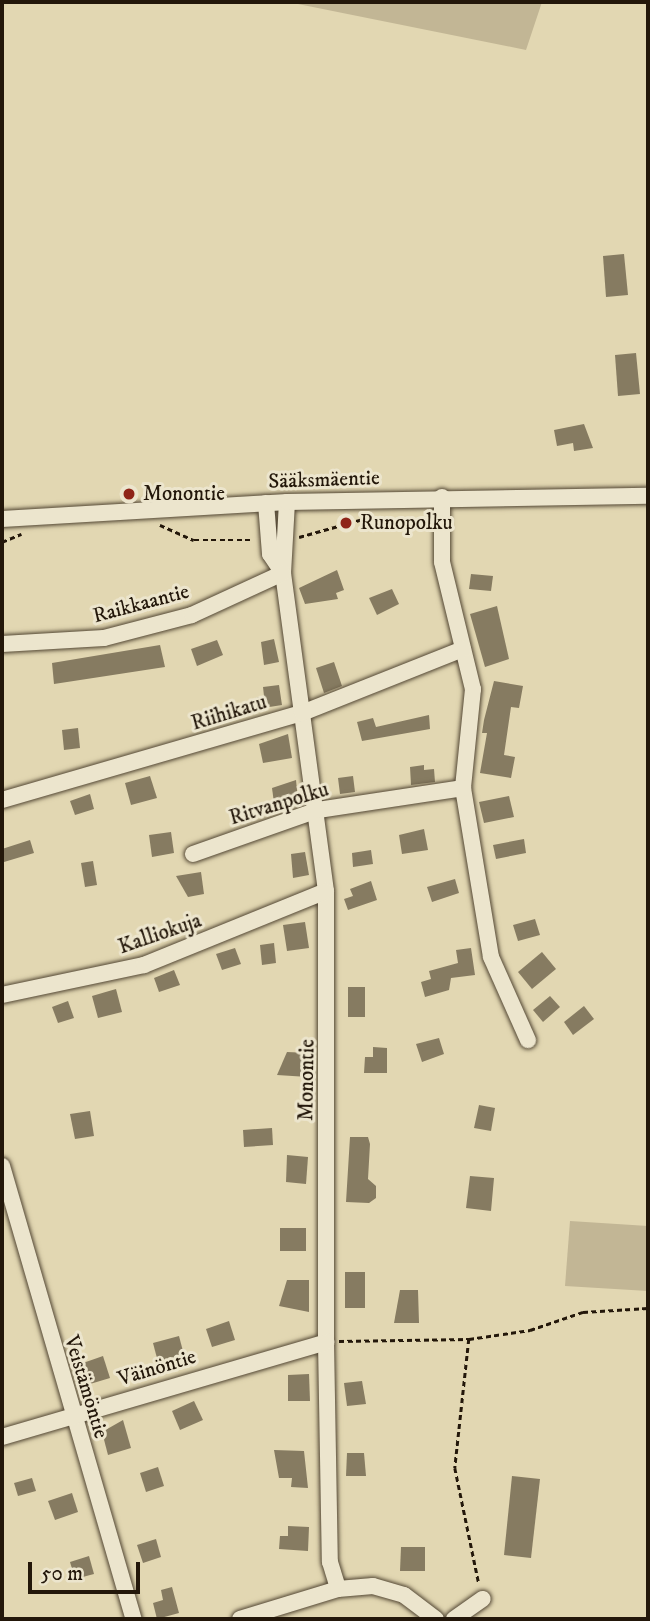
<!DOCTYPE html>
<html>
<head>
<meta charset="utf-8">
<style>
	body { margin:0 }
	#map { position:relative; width:650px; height:1621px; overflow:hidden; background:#e2d7b2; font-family:"IM FELL DW Pica",serif }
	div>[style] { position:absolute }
	.green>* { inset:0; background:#c2b695 }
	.building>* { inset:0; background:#867b61 }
	.path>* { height:2.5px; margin-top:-1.25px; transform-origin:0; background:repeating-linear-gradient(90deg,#23170a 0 5px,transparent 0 8.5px) }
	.roads { filter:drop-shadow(0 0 2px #534734) drop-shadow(0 0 2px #534734) }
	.minor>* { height:16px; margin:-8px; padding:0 8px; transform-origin:8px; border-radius:8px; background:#ece5cd }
	.dots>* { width:19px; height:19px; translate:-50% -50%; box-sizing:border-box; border:4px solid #ece5cd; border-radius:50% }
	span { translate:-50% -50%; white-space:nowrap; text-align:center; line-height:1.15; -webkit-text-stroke:6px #ece5cd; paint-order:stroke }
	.street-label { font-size:21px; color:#23170a }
	.poi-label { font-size:21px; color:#23170a }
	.left { translate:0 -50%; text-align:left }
	.frame { position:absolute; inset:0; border:4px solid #23170a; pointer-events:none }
	.scale { position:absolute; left:28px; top:1562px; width:112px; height:32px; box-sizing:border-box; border:4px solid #23170a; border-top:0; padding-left:9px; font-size:21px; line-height:24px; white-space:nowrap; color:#23170a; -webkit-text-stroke:5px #ece5cd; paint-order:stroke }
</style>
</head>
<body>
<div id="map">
	<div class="green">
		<i style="clip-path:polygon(288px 2px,542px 2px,526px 50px)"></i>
		<i style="clip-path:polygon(570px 1221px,648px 1226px,648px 1291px,565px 1286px)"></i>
	</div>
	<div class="building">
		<i style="clip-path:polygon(624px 254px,628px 295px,606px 297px,603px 256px)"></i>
		<i style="clip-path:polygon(636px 353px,640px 394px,618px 396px,615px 355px)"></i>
		<i style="clip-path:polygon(584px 424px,593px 448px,574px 451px,573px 443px,557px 446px,554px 430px)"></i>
		<i style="clip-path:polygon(337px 570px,344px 590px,336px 593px,338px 599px,305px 604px,299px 588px)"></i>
		<i style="clip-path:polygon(471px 574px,493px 576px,491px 591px,469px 589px)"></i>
		<i style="clip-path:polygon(392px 589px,399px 604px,377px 615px,369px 598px)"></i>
		<i style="clip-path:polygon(497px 606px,509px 659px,485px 667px,470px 614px)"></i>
		<i style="clip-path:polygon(274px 639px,279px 662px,264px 665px,261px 642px)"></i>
		<i style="clip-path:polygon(217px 640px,223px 655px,197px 666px,191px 649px)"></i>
		<i style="clip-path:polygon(160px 645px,165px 667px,54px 684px,52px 663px)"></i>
		<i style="clip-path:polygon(334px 662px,342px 686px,324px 693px,316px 668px)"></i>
		<i style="clip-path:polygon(494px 681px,523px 686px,519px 708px,511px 707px,504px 755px,515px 757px,511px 778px,480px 773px,487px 733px,482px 733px,484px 720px)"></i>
		<i style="clip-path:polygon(279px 685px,282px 705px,257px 709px,255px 698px,264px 696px,263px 687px)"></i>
		<i style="clip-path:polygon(429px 715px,430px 729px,362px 741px,357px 722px,373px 718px,376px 727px)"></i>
		<i style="clip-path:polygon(78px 728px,80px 748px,64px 750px,62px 730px)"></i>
		<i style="clip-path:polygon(288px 734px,292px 758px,263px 763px,259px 744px)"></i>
		<i style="clip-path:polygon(424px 765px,424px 770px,434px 769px,435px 782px,411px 785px,410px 767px)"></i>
		<i style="clip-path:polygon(150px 776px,157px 798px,131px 805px,125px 783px)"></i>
		<i style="clip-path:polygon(353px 776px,355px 792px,340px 794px,338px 778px)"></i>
		<i style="clip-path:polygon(296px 780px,298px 800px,274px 803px,272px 788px)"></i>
		<i style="clip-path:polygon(90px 794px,94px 809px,75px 815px,70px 801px)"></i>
		<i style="clip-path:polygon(509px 796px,514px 817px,484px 823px,479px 802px)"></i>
		<i style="clip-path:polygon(424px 829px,428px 850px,402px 854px,399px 835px)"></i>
		<i style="clip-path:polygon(171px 832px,174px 853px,152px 857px,149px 835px)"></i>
		<i style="clip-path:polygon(524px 839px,526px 853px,496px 859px,493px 845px)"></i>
		<i style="clip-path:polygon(30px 840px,34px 853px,4px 862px,2px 849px)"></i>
		<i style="clip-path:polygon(371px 850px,373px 864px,353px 867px,352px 853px)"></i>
		<i style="clip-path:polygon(305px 852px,309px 875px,293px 878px,291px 854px)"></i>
		<i style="clip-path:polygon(93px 861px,97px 885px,85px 887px,81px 863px)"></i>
		<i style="clip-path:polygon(201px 872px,204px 894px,188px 897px,176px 876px)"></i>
		<i style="clip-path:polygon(455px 879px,459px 893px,432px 902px,427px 887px)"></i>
		<i style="clip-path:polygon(371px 881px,377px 900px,348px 910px,344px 899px,353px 896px,350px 889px)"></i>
		<i style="clip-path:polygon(535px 919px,540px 935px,518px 941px,513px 925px)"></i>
		<i style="clip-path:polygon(305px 922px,309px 948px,287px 951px,283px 925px)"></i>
		<i style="clip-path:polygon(274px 943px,276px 963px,262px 965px,260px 945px)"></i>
		<i style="clip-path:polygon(235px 948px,241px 964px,222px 970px,216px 954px)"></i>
		<i style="clip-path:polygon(471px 948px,475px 975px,451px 978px,449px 990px,425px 997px,421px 982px,431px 979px,429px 971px,458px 963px,456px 950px)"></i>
		<i style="clip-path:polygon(542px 952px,556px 969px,532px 989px,518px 972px)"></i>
		<i style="clip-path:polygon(174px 970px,180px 985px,159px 992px,154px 978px)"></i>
		<i style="clip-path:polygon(348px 987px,365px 987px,365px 1017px,348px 1017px)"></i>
		<i style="clip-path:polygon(116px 989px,122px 1012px,98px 1018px,92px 996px)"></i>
		<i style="clip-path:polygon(550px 996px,560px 1007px,543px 1022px,533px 1010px)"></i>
		<i style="clip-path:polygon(68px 1001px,74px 1018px,58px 1023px,52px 1007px)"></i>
		<i style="clip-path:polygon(584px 1006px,594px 1019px,573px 1035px,564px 1022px)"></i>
		<i style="clip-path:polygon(439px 1038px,444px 1054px,422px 1062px,416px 1044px)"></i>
		<i style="clip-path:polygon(373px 1047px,387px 1048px,387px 1073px,364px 1073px,365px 1057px,373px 1057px)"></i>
		<i style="clip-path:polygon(287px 1052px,309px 1053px,308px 1077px,277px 1075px)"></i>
		<i style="clip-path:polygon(479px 1105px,495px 1108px,491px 1131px,474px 1128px)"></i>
		<i style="clip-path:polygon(90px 1111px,94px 1136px,75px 1139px,70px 1114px)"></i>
		<i style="clip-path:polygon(272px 1128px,273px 1145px,244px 1147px,243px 1130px)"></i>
		<i style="clip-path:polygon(350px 1137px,368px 1137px,370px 1144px,368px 1179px,376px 1186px,376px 1198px,369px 1203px,346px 1202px)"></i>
		<i style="clip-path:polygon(287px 1155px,308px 1157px,306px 1184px,286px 1182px)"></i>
		<i style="clip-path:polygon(470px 1176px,494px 1178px,491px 1211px,466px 1208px)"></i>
		<i style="clip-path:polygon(280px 1228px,306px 1228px,306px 1251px,280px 1251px)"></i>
		<i style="clip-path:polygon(345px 1272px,365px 1272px,365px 1308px,345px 1308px)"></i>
		<i style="clip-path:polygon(287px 1280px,309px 1280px,309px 1312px,279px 1306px)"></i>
		<i style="clip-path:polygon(400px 1290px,418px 1290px,419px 1323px,394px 1323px)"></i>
		<i style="clip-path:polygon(229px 1321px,235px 1340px,212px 1347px,206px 1329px)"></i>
		<i style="clip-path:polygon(179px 1336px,184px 1355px,158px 1362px,153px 1343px)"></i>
		<i style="clip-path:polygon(103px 1356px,110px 1378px,90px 1384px,83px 1363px)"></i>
		<i style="clip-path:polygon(309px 1374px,310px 1401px,288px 1401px,288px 1375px)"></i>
		<i style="clip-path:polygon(362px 1381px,366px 1404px,347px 1406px,344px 1383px)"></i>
		<i style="clip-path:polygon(194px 1401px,203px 1420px,180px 1430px,172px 1411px)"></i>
		<i style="clip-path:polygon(123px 1420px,131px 1448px,108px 1455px,102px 1432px)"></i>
		<i style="clip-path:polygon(274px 1450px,304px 1451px,308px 1488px,291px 1487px,292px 1478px,279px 1478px)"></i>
		<i style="clip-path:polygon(347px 1453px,364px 1453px,366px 1476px,346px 1476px)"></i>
		<i style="clip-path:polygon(158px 1467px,164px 1486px,146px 1492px,140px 1473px)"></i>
		<i style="clip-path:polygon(512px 1476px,540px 1479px,531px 1558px,504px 1555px)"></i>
		<i style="clip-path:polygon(32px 1478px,36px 1491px,18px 1496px,14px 1483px)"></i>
		<i style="clip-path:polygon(72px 1493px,78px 1512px,55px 1520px,48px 1501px)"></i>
		<i style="clip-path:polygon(288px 1526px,309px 1527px,308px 1551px,279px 1549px,280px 1536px,288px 1536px)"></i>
		<i style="clip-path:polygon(156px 1539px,161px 1557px,143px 1563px,137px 1545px)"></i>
		<i style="clip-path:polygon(401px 1547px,425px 1547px,425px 1571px,400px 1571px)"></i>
		<i style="clip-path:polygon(89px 1556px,94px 1574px,75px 1579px,70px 1562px)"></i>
		<i style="clip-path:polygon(172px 1587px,179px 1613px,157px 1619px,153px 1603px,163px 1600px,161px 1590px)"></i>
	</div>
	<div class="path">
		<i style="left:160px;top:525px;width:37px;rotate:24deg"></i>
		<i style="left:194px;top:540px;width:60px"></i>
		<i style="left:299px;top:537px;width:74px;rotate:-15.7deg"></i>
		<i style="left:2px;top:542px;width:21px;rotate:-23deg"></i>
		<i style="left:469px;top:1339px;width:130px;rotate:96.2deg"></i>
		<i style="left:455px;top:1468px;width:118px;rotate:78.3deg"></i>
		<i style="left:339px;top:1341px;width:130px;rotate:-0.9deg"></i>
		<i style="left:469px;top:1339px;width:62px;rotate:-8.4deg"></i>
		<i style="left:530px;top:1330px;width:56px;rotate:-18.8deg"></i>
		<i style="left:583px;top:1312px;width:65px;rotate:-3.5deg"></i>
	</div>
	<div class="roads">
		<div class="minor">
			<i style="left:442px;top:497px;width:65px;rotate:90deg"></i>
			<i style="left:442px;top:562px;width:131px;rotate:76.3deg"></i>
			<i style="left:473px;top:689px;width:100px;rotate:95.8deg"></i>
			<i style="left:463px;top:788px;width:171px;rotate:80.6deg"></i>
			<i style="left:491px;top:957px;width:91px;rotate:66deg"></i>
			<i style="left:287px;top:502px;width:71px;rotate:93.2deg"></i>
			<i style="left:283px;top:573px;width:321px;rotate:82.3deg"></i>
			<i style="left:326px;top:891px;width:451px;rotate:90deg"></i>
			<i style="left:326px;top:1342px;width:220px;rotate:89deg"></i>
			<i style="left:330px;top:1562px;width:28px;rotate:73deg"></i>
			<i style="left:266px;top:503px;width:51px;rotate:85.5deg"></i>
			<i style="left:270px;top:554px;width:23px;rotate:56deg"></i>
			<i style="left:2px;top:519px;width:286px;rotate:-3.4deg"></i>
			<i style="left:287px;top:502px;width:361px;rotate:-1deg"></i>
			<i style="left:2px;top:644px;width:102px;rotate:-3.4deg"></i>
			<i style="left:104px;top:638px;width:91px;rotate:-14.6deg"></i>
			<i style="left:192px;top:615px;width:100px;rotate:-24.8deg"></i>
			<i style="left:2px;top:800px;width:312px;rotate:-16.2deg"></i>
			<i style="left:302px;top:713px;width:173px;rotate:-21.7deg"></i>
			<i style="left:193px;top:854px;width:133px;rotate:-19.4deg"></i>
			<i style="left:318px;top:810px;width:147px;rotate:-8.6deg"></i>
			<i style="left:2px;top:995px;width:145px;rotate:-11.9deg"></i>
			<i style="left:144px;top:965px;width:196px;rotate:-22.1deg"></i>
			<i style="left:2px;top:1166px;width:472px;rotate:73.8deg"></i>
			<i style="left:2px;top:1437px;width:338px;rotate:-16.3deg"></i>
			<i style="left:240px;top:1619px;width:102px;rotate:-17deg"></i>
			<i style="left:338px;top:1589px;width:35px;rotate:-5deg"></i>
			<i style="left:373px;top:1586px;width:32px;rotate:16deg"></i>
			<i style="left:404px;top:1595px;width:40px;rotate:37deg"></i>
			<i style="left:454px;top:1619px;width:35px;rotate:-35deg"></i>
		</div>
	</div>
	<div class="dots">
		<i style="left:129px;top:494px;background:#8f2418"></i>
		<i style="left:346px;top:523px;background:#8f2418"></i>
	</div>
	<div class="street-label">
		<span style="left:324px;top:480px;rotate:-2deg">Sääksmäentie</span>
		<span style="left:141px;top:604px;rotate:-15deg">Raikkaantie</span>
		<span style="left:229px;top:713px;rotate:-17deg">Riihikatu</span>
		<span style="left:279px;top:804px;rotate:-17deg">Ritvanpolku</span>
		<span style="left:160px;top:934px;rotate:-19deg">Kalliokuja</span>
		<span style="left:307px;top:1080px;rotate:-89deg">Monontie</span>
		<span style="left:157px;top:1368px;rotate:-17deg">Väinöntie</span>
		<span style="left:86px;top:1387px;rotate:73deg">Veistämöntie</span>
	</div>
	<div class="poi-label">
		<span class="left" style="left:143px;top:494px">Monontie</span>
		<span class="left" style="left:360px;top:523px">Runopolku</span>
	</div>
	<div class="frame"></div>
	<div class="scale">50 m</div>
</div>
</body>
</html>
